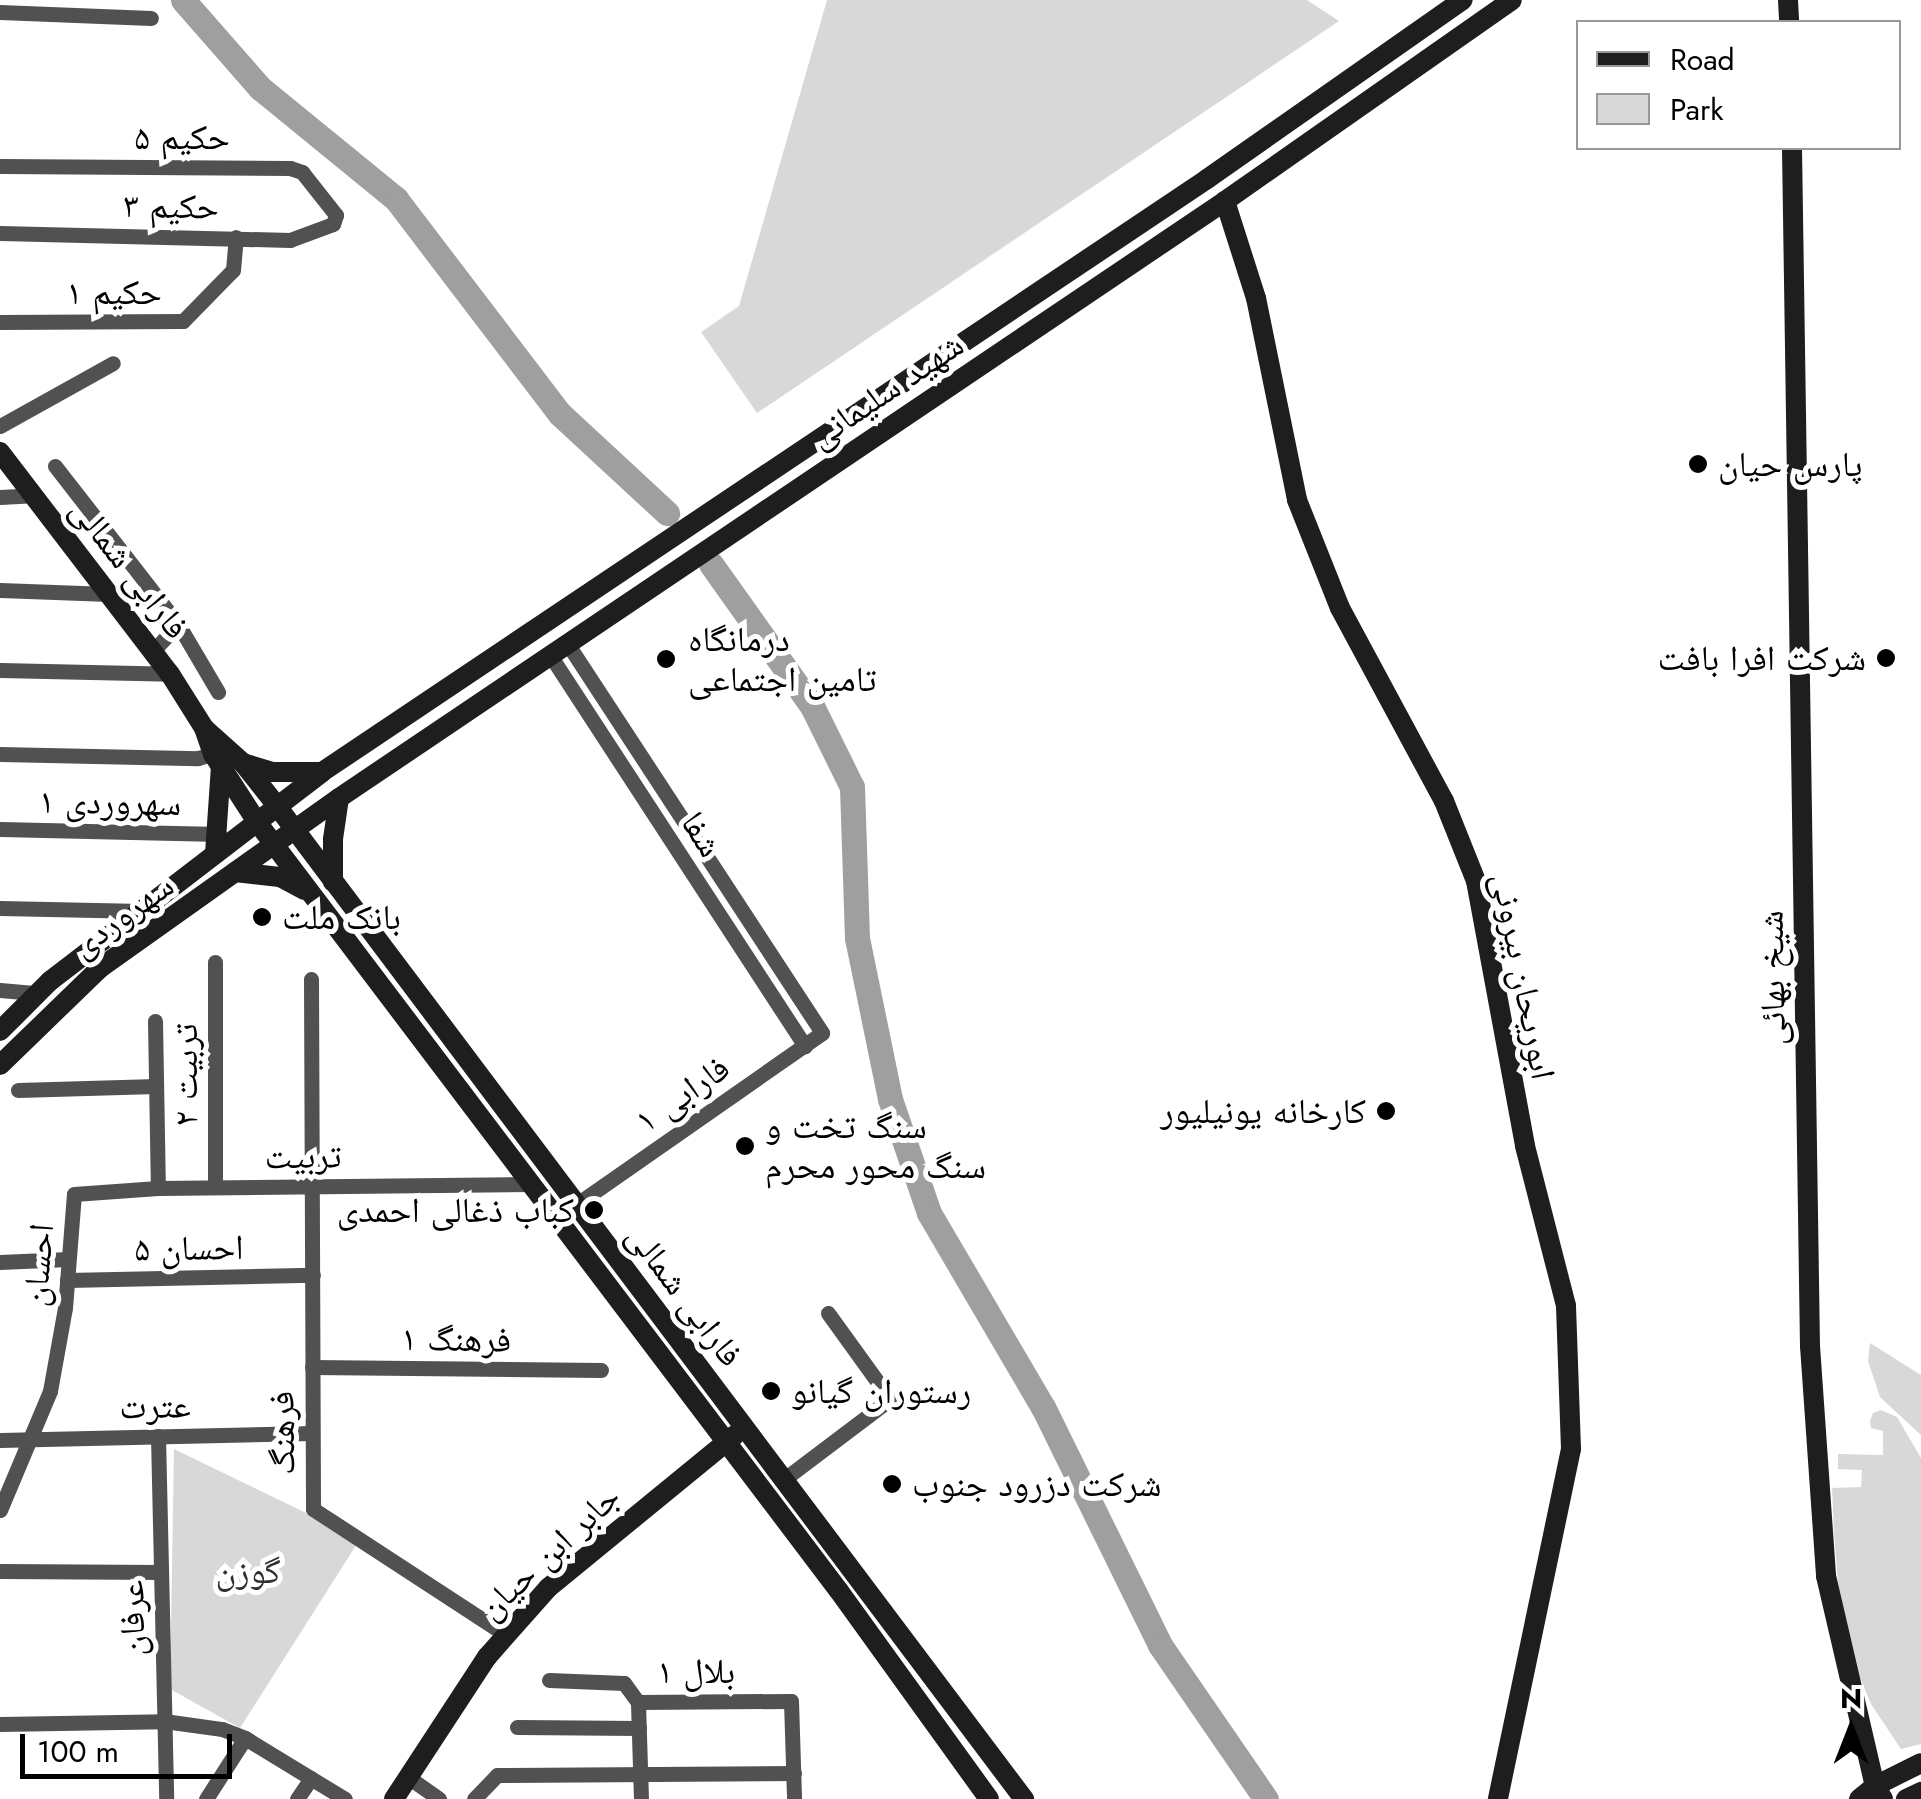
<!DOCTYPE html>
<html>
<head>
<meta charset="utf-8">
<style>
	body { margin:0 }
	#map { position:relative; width:1921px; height:1799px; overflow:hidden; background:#fff; font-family:Jost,"Noto Naskh Arabic",sans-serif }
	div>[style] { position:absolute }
	.green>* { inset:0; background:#d8d8d8 }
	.river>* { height:25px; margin:-12.5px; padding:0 12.5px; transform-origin:12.5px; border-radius:12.5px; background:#9f9f9f }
	.street>* { height:15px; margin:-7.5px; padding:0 7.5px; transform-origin:7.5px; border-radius:7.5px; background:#515151 }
	.secondary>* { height:20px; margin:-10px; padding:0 10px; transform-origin:10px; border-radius:10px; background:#1e1e1e }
	.dots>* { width:28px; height:28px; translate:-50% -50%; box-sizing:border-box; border:5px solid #fff; border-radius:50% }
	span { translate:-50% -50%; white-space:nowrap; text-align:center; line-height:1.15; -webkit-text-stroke:10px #fff; paint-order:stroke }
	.street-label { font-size:35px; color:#000 }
	.poi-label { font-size:35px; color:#000 }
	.left { translate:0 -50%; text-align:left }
	.right { translate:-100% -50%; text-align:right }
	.park-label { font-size:35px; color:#2f2f2f }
	.legend { position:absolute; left:1576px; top:20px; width:325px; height:130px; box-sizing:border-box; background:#fff; border:2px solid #999; margin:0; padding:12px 18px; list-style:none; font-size:30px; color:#000 }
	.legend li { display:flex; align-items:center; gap:20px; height:50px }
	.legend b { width:50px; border:2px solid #999 }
	.north { position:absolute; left:1801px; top:1679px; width:100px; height:100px; -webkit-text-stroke:8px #fff; paint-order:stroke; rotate:0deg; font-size:28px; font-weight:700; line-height:40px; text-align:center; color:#000 }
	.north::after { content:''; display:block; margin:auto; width:35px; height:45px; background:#000; clip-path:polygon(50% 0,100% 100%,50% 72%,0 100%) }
	.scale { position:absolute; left:20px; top:1734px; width:212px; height:45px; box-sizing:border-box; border:5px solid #000; border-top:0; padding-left:12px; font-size:30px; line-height:35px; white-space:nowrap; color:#000; -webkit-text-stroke:8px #fff; paint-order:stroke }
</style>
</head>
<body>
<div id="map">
	<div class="green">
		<i style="clip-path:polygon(827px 0,1307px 0,1339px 21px,757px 413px,701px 332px,739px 306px)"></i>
		<i style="clip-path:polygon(1870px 1343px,1921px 1375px,1921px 1435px,1880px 1397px,1868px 1361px)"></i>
		<i style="clip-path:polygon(1881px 1410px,1897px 1417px,1921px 1458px,1921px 1744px,1901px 1749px,1871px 1704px,1856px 1668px,1839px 1596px,1834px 1533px,1832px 1488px,1861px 1487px,1862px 1470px,1838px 1469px,1838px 1454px,1883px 1455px,1883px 1431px,1871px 1428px,1870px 1421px,1873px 1413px)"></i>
		<i style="clip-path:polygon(174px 1449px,360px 1539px,240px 1728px,170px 1689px)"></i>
	</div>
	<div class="river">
		<i style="left:183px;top:0;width:117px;rotate:48.8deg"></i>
		<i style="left:260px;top:88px;width:176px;rotate:39.2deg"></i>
		<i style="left:396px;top:199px;width:270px;rotate:52.7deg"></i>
		<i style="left:560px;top:414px;width:146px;rotate:42.8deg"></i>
		<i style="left:711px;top:564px;width:174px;rotate:54.6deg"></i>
		<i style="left:812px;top:706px;width:90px;rotate:63.7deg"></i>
		<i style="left:852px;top:787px;width:151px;rotate:88.1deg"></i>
		<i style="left:857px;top:938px;width:164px;rotate:78.4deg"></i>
		<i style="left:890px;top:1099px;width:120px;rotate:71.1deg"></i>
		<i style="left:929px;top:1213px;width:225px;rotate:59.6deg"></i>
		<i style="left:1043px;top:1407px;width:265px;rotate:63.8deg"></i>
		<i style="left:1160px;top:1645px;width:187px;rotate:55.5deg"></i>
	</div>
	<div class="street">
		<i style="left:0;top:12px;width:151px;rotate:2.3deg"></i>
		<i style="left:0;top:166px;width:290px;rotate:0.4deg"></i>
		<i style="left:290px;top:168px;width:13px;rotate:18deg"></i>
		<i style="left:302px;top:172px;width:55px;rotate:51.7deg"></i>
		<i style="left:336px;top:215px;width:9px;rotate:108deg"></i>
		<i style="left:333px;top:224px;width:46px;rotate:159.6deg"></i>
		<i style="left:290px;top:240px;width:290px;rotate:-178.6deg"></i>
		<i style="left:0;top:322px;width:183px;rotate:-0.3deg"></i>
		<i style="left:183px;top:321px;width:71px;rotate:-45.6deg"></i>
		<i style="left:233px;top:270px;width:33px;rotate:-85deg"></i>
		<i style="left:0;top:426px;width:129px;rotate:-29.1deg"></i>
		<i style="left:55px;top:466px;width:200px;rotate:52.1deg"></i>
		<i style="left:0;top:497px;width:33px;rotate:-3deg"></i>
		<i style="left:0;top:590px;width:109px;rotate:2.1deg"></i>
		<i style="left:567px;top:643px;width:466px;rotate:56.8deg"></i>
		<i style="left:822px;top:1033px;width:299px;rotate:145.1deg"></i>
		<i style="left:153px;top:651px;width:37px;rotate:-47deg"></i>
		<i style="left:178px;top:624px;width:79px;rotate:59.5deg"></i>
		<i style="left:550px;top:655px;width:467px;rotate:56.9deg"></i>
		<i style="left:0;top:670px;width:170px;rotate:1.3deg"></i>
		<i style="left:0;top:754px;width:198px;rotate:1.2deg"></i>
		<i style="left:198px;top:758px;width:16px;rotate:-15deg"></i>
		<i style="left:0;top:829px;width:219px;rotate:1.3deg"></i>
		<i style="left:0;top:908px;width:143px;rotate:1.2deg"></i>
		<i style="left:215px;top:962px;width:225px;rotate:90deg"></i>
		<i style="left:311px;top:979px;width:530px;rotate:89.78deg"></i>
		<i style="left:313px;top:1509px;width:230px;rotate:33.1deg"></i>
		<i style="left:0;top:990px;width:37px;rotate:5deg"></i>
		<i style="left:155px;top:1021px;width:167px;rotate:89deg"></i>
		<i style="left:18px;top:1090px;width:138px;rotate:-1.7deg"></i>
		<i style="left:0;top:1262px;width:68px;rotate:-2.5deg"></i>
		<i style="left:67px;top:1280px;width:246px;rotate:-1.2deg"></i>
		<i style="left:312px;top:1367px;width:289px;rotate:0.6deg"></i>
		<i style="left:158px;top:1436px;width:363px;rotate:88.7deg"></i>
		<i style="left:0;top:1440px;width:312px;rotate:-1.3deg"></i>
		<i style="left:783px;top:1480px;width:134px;rotate:-37.1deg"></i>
		<i style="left:890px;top:1399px;width:106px;rotate:-125.8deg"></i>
		<i style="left:0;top:1510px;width:129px;rotate:-67.2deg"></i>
		<i style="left:50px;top:1391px;width:84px;rotate:-79.8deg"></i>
		<i style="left:65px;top:1308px;width:114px;rotate:-85.5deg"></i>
		<i style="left:74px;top:1194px;width:84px;rotate:-4.1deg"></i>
		<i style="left:158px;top:1188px;width:374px;rotate:-0.6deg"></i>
		<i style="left:0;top:1571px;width:161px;rotate:0.4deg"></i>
		<i style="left:549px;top:1680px;width:75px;rotate:2.3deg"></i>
		<i style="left:624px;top:1683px;width:24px;rotate:54deg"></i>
		<i style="left:0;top:1724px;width:164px;rotate:-1deg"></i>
		<i style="left:164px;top:1721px;width:59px;rotate:7.9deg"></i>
		<i style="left:222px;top:1729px;width:25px;rotate:21deg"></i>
		<i style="left:245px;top:1738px;width:117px;rotate:31.4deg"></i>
		<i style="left:517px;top:1727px;width:122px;rotate:0.5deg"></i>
		<i style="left:408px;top:1777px;width:38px;rotate:35deg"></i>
		<i style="left:206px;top:1799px;width:72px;rotate:-57.4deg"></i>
		<i style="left:297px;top:1799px;width:25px;rotate:-56deg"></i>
		<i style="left:474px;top:1799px;width:33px;rotate:-46deg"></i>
		<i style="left:497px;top:1775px;width:297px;rotate:-0.4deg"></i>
		<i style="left:641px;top:1799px;width:97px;rotate:-91.8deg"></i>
		<i style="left:638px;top:1702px;width:153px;rotate:-0.4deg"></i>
		<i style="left:791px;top:1701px;width:98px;rotate:88.2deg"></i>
	</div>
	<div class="secondary">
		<i style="left:1788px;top:0;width:22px;rotate:87deg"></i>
		<i style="left:1792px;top:148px;width:1198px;rotate:89.14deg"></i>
		<i style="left:1810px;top:1346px;width:231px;rotate:86deg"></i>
		<i style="left:1826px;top:1576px;width:216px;rotate:76.9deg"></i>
		<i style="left:1875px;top:1786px;width:15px;rotate:58deg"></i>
		<i style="left:1225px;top:201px;width:102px;rotate:72.3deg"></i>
		<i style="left:1256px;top:298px;width:206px;rotate:78.5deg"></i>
		<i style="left:1297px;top:500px;width:116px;rotate:68.3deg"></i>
		<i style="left:1340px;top:608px;width:219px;rotate:61.7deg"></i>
		<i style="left:1444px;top:801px;width:86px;rotate:68.2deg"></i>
		<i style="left:1476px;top:881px;width:269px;rotate:79.5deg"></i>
		<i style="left:1525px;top:1146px;width:165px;rotate:75.6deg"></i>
		<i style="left:1566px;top:1306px;width:143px;rotate:88deg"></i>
		<i style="left:1571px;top:1449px;width:358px;rotate:101.8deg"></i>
		<i style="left:0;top:452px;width:280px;rotate:52.6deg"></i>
		<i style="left:170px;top:674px;width:64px;rotate:57.8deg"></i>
		<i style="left:204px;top:728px;width:28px;rotate:71deg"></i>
		<i style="left:213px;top:754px;width:81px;rotate:57.1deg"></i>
		<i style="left:257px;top:822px;width:964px;rotate:52.88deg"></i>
		<i style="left:839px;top:1591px;width:256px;rotate:54.2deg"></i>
		<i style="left:205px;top:729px;width:51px;rotate:41.8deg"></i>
		<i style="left:243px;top:763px;width:55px;rotate:51.7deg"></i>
		<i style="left:277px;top:806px;width:1243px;rotate:53.05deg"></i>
		<i style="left:243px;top:763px;width:31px;rotate:17deg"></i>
		<i style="left:273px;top:772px;width:49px"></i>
		<i style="left:215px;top:854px;width:87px;rotate:-86.1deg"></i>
		<i style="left:235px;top:872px;width:45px;rotate:6.3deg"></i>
		<i style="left:280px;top:877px;width:27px;rotate:28deg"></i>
		<i style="left:333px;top:882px;width:43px;rotate:-90deg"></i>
		<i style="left:333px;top:839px;width:41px;rotate:-81.7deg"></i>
		<i style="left:0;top:1031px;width:71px;rotate:-45deg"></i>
		<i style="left:50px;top:981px;width:343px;rotate:-37.5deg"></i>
		<i style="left:322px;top:772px;width:1065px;rotate:-33.82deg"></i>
		<i style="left:1207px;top:179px;width:312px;rotate:-35deg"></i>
		<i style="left:0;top:1065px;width:139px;rotate:-44.1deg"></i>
		<i style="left:100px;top:968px;width:293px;rotate:-35.4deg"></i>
		<i style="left:339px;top:798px;width:1068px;rotate:-33.97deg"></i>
		<i style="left:1225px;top:201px;width:350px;rotate:-35deg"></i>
		<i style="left:394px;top:1799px;width:170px;rotate:-56.8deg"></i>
		<i style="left:487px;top:1657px;width:92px;rotate:-48.5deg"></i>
		<i style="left:548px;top:1588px;width:242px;rotate:-39.3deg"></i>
		<i style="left:1859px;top:1799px;width:21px;rotate:-39deg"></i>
		<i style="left:1875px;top:1786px;width:51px;rotate:-26.6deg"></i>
		<i style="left:1906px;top:1799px;width:17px;rotate:-25deg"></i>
	</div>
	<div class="dots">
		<i style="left:1698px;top:464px;background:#000"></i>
		<i style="left:1886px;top:658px;background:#000"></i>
		<i style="left:666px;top:659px;background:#000"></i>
		<i style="left:262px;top:917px;background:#000"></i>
		<i style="left:1386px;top:1111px;background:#000"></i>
		<i style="left:745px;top:1146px;background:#000"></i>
		<i style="left:594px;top:1210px;background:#000"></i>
		<i style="left:771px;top:1391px;background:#000"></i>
		<i style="left:892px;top:1484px;background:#000"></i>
	</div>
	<div class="street-label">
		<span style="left:182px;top:137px">حکیم ۵</span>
		<span style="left:171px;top:206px;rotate:1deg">حکیم ۳</span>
		<span style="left:114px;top:292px">حکیم ۱</span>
		<span style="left:886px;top:390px;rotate:-34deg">شهید سلیمانی</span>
		<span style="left:130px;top:568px;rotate:52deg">فارابی شمالی</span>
		<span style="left:110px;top:802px;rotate:1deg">سهروردی ۱</span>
		<span style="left:702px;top:834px;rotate:57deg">شفا</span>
		<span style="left:122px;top:915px;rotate:-36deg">سهروردی</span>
		<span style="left:1524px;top:976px;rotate:79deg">ابوریحان بیرونی</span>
		<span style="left:1772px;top:978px;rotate:-91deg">شیخ بهائی</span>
		<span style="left:185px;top:1075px;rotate:-90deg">تربیت ۲</span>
		<span style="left:682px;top:1094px;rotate:-35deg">فارابی ۱</span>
		<span style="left:303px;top:1156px;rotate:-1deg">تربیت</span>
		<span style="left:189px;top:1248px;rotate:-1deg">احسان ۵</span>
		<span style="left:38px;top:1265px;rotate:-85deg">احسان</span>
		<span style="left:685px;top:1295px;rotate:53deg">فارابی شمالی</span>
		<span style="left:456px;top:1339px;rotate:1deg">فرهنگ ۱</span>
		<span style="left:155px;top:1406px;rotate:-1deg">عترت</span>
		<span style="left:282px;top:1433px;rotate:-91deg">فرهنگ</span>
		<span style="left:549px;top:1552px;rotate:-43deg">جابر ابن حیان</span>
		<span style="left:132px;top:1618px;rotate:-91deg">عرفان</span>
		<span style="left:696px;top:1671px">بلال ۱</span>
	</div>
	<div class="poi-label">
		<span class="left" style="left:1718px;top:464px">پارس حیان</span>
		<span class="left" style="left:688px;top:659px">درمانگاه<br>تامین اجتماعی</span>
		<span class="right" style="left:1866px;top:658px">شرکت افرا بافت</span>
		<span class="left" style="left:282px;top:917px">بانک ملت</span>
		<span class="right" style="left:1366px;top:1111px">کارخانه یونیلیور</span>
		<span class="left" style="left:765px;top:1146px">سنگ تخت و<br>سنگ محور محرم</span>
		<span class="right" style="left:574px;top:1210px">کباب ذغالی احمدی</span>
		<span class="left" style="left:791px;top:1391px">رستوران گیانو</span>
		<span class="left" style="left:912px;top:1484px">شرکت دزرود جنوب</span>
	</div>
	<div class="park-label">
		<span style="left:248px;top:1571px">گوزن</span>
	</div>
	<ul class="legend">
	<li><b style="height:12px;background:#1e1e1e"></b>Road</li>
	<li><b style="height:28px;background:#d8d8d8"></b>Park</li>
	</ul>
	<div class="north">N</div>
	<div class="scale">100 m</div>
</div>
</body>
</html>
